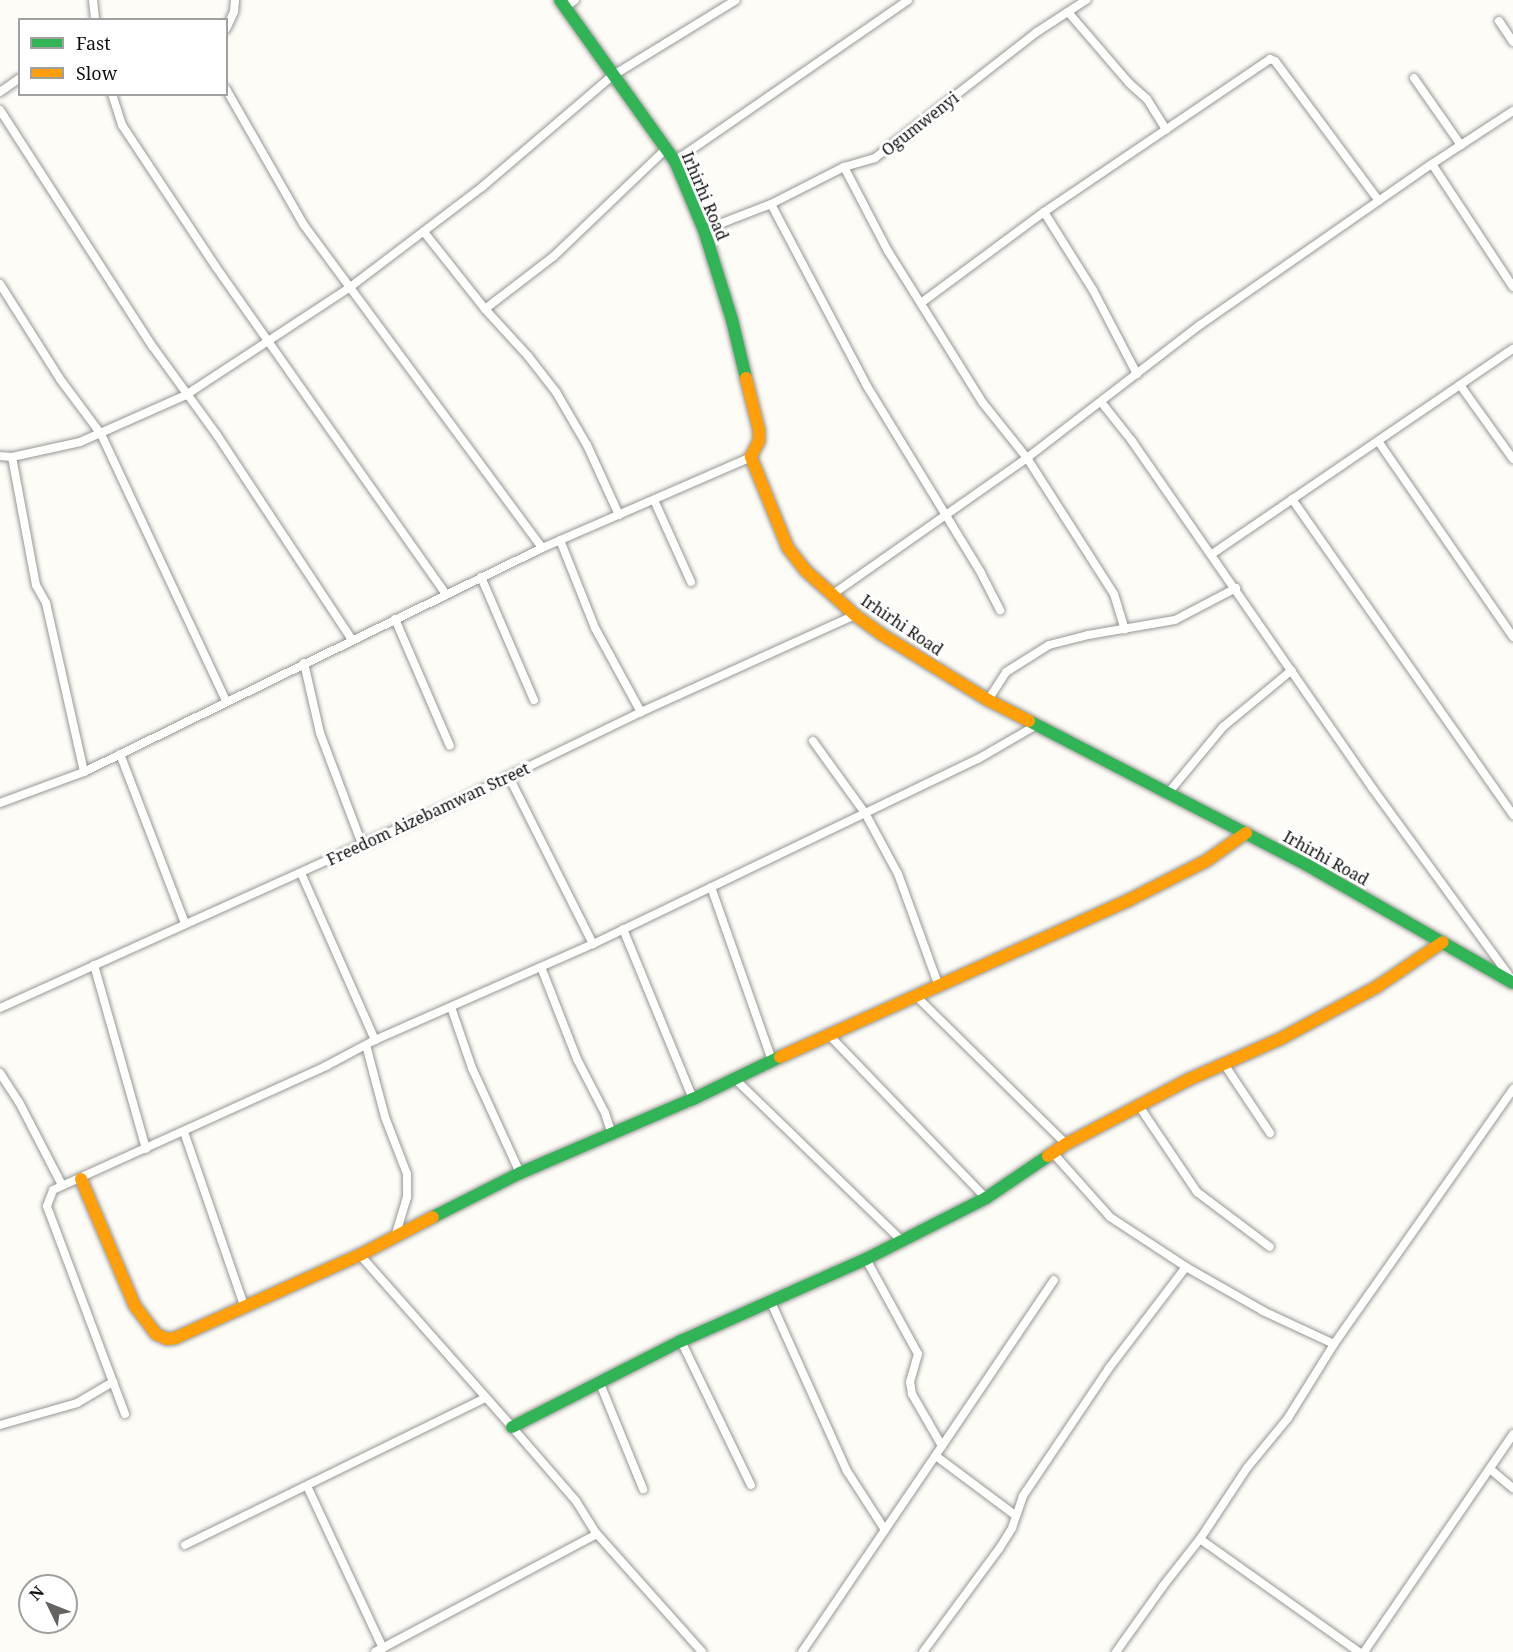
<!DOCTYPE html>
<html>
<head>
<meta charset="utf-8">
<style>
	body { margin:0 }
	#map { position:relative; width:1513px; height:1652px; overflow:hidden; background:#fdfcf7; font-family:"Noto Serif",serif }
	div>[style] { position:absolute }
	.roads { filter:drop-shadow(0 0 2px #979795) drop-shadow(0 0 2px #979795) }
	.street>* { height:8px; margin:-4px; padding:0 4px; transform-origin:4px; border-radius:4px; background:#fffffe }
	.fast>* { height:12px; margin:-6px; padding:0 6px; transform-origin:6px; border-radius:6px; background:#30b455 }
	.slow>* { height:12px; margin:-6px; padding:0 6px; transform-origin:6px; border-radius:6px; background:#ff9f0a }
	span { translate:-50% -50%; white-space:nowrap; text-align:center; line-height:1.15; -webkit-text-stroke:6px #fff; paint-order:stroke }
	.street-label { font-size:16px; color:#111 }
	.legend { position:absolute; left:18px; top:18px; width:210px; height:78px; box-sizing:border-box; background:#fff; border:2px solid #a0a0a0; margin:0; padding:8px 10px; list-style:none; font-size:18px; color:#111 }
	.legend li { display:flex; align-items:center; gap:12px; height:30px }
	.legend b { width:30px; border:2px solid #a0a0a0 }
	.north { position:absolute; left:18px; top:1574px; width:60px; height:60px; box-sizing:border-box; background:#fff; border:2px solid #a0a0a0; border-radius:50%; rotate:313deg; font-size:16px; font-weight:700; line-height:24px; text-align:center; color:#111 }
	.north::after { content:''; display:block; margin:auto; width:21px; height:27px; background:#646362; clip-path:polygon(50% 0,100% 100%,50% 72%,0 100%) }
</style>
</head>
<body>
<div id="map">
	<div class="roads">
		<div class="street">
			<i style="left:93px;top:0;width:20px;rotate:84deg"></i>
			<i style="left:565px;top:7px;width:12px;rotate:-35deg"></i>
			<i style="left:1068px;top:12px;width:94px;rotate:49.3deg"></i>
			<i style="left:1129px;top:83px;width:24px;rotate:42deg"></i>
			<i style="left:1147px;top:99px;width:36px;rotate:58deg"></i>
			<i style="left:1499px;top:21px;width:25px;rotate:56deg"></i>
			<i style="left:226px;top:29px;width:19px;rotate:-65deg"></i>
			<i style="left:234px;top:12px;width:12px;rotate:-85deg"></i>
			<i style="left:1414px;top:78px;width:82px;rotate:55deg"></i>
			<i style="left:226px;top:89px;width:157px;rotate:60.2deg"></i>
			<i style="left:304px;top:225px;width:401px;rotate:53.6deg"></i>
			<i style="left:0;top:92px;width:24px;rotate:-35deg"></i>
			<i style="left:112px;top:94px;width:33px;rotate:72deg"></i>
			<i style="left:122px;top:125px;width:170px;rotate:56.5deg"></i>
			<i style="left:216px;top:267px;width:400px;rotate:54.9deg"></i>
			<i style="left:0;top:110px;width:282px;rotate:57.2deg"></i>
			<i style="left:153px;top:347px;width:109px;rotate:54deg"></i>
			<i style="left:217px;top:435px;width:245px;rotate:56.6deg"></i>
			<i style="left:675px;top:161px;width:283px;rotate:-34.6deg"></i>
			<i style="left:1432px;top:164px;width:147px;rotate:56.6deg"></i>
			<i style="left:844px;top:167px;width:95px;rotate:62.4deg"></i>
			<i style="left:888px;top:251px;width:179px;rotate:58deg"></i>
			<i style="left:983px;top:403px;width:70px;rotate:51.3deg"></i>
			<i style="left:1027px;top:458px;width:161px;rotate:57.4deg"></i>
			<i style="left:1114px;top:594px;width:37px;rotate:73deg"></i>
			<i style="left:771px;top:204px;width:206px;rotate:62.2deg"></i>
			<i style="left:867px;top:386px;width:219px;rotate:58.6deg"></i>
			<i style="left:981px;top:573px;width:42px;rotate:62.8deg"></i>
			<i style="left:1044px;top:212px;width:92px;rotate:57.9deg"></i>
			<i style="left:1093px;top:290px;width:95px;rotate:62.4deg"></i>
			<i style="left:704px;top:230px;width:72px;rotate:-21.2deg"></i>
			<i style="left:771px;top:204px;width:82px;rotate:-26.9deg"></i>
			<i style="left:844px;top:167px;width:32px;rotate:-16deg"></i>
			<i style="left:875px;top:158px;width:205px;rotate:-37.9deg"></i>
			<i style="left:1037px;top:32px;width:59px;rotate:-33.1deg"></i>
			<i style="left:424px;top:232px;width:98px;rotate:51.6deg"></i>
			<i style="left:485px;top:309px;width:64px;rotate:47.5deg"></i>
			<i style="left:528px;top:356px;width:46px;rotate:52.1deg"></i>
			<i style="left:556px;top:392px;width:61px;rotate:59.7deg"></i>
			<i style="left:587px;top:445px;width:77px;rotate:65.4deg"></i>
			<i style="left:0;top:284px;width:112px;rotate:57.7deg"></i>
			<i style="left:60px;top:379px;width:69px;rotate:53.3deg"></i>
			<i style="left:101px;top:434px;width:295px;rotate:64.9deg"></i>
			<i style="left:921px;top:303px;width:153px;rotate:-36.5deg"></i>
			<i style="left:1044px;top:212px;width:273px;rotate:-34.1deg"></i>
			<i style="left:1270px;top:59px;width:5px;rotate:22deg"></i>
			<i style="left:1275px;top:61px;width:174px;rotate:53.4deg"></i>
			<i style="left:485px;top:309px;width:87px;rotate:-37.5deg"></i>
			<i style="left:554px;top:256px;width:155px;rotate:-43.7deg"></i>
			<i style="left:1460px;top:385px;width:91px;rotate:54.4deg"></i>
			<i style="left:1101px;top:402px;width:50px;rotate:51.5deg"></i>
			<i style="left:1132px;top:441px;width:423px;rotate:55.3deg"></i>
			<i style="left:1373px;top:789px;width:238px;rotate:53.9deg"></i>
			<i style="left:1378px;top:441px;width:238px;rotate:55.4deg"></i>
			<i style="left:0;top:456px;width:12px;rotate:5deg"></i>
			<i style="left:12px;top:457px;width:70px;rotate:-12.4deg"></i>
			<i style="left:80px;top:442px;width:116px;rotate:-23.9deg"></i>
			<i style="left:186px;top:395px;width:195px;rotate:-33.3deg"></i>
			<i style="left:349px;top:288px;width:167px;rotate:-37.2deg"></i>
			<i style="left:482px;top:187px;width:171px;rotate:-40.5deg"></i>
			<i style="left:612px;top:76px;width:145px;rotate:-31.5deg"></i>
			<i style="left:12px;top:457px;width:130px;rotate:79.4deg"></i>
			<i style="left:36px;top:585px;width:21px;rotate:61deg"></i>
			<i style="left:46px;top:603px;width:173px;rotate:77.3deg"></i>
			<i style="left:1292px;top:499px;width:386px;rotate:55deg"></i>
			<i style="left:654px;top:500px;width:90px;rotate:65.7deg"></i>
			<i style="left:560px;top:540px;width:95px;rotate:68.3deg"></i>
			<i style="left:595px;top:628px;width:96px;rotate:61.3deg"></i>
			<i style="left:1212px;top:554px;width:364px;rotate:-34.3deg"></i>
			<i style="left:481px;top:577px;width:134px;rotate:66.7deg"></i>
			<i style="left:833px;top:594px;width:237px;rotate:-35deg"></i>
			<i style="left:1027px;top:458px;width:218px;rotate:-37.6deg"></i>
			<i style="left:1200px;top:325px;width:282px;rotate:-34.8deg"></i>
			<i style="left:1432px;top:164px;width:97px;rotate:-33.2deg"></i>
			<i style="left:395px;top:619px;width:138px;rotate:66.6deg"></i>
			<i style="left:304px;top:663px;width:72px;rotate:77.1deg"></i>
			<i style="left:320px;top:733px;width:119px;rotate:69.3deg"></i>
			<i style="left:988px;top:700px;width:33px;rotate:-57deg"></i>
			<i style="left:1006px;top:672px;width:51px;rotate:-32.1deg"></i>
			<i style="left:1049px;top:645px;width:40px;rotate:-14.4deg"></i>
			<i style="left:1088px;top:635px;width:88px;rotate:-9.8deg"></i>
			<i style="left:1175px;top:620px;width:69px;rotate:-27.7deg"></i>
			<i style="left:813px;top:741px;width:89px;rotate:54.2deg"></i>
			<i style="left:865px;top:813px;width:69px;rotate:61.6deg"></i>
			<i style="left:898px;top:874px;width:117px;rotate:70deg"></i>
			<i style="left:120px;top:754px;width:181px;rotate:69deg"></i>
			<i style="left:509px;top:777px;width:187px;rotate:63.3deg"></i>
			<i style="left:1169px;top:792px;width:85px;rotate:-50.3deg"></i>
			<i style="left:1223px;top:727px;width:89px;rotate:-39.6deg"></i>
			<i style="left:0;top:803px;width:90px;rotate:-20.3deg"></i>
			<i style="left:84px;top:772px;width:510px;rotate:-26.06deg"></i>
			<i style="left:542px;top:548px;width:228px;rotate:-23.5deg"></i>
			<i style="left:301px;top:873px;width:183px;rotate:66.1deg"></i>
			<i style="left:711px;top:887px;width:183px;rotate:70.6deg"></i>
			<i style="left:623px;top:929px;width:184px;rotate:67.6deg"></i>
			<i style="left:94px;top:965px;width:191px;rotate:74.2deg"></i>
			<i style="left:541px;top:967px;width:99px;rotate:68.6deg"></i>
			<i style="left:577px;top:1059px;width:61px;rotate:62.6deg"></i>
			<i style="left:605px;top:1113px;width:22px;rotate:72deg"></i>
			<i style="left:915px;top:995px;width:212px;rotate:44.6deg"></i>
			<i style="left:451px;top:1007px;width:65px;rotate:71deg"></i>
			<i style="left:472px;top:1068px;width:115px;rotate:65.4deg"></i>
			<i style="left:0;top:1008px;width:477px;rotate:-24.3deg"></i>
			<i style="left:435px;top:812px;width:229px;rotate:-25.9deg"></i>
			<i style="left:641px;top:712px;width:235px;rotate:-24.4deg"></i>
			<i style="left:828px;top:1034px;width:228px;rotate:46.1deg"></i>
			<i style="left:366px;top:1045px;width:74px;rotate:75.2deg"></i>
			<i style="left:385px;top:1117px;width:61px;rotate:68.9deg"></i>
			<i style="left:407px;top:1174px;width:23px;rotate:90deg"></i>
			<i style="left:407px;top:1197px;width:42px;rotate:106.7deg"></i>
			<i style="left:1224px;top:1064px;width:83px;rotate:56.3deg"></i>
			<i style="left:0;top:1073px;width:35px;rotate:57deg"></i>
			<i style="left:19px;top:1102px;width:93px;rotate:62.6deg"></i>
			<i style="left:735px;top:1079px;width:230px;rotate:44.1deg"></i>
			<i style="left:1139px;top:1106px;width:104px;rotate:56deg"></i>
			<i style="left:1197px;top:1192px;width:91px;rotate:37deg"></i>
			<i style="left:184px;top:1132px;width:186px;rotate:70.9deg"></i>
			<i style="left:1053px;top:1153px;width:86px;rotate:48.3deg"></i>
			<i style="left:1110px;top:1217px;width:91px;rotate:33.3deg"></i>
			<i style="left:1186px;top:1267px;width:89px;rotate:29.7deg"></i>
			<i style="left:1263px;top:1311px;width:78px;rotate:24.9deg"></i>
			<i style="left:360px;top:1255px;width:230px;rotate:48.5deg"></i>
			<i style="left:512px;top:1427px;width:98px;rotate:49.1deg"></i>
			<i style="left:576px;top:1501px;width:39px;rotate:58deg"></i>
			<i style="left:597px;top:1534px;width:158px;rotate:48.3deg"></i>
			<i style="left:770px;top:1300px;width:188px;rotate:65.8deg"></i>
			<i style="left:847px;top:1471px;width:70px;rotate:57.2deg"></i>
			<i style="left:681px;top:1341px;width:160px;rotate:64.1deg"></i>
			<i style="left:599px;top:1381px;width:117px;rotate:67.8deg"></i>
			<i style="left:125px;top:1414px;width:222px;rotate:-110.6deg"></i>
			<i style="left:47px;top:1206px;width:17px;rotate:-69deg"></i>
			<i style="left:53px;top:1190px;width:300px;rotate:-24.4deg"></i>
			<i style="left:326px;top:1066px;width:55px;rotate:-28deg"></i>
			<i style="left:375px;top:1040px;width:238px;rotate:-23.8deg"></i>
			<i style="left:593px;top:944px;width:427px;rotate:-25.7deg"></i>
			<i style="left:978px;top:759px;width:66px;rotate:-30.1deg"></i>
			<i style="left:0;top:1425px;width:80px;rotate:-15.9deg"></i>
			<i style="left:77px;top:1403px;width:42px;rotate:-30.3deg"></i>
			<i style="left:942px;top:1446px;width:200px;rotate:-56deg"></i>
			<i style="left:936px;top:1456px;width:99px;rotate:36.8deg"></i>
			<i style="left:1490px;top:1469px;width:30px;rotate:40deg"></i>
			<i style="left:307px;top:1486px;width:179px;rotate:64.9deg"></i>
			<i style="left:1200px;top:1539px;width:195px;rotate:35.4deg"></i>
			<i style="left:185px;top:1545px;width:334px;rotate:-26.1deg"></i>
			<i style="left:375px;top:1652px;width:251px;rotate:-28deg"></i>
			<i style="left:802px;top:1652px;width:249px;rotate:-55.8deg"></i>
			<i style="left:942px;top:1446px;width:60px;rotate:-120deg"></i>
			<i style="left:912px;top:1394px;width:12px;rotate:-99deg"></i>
			<i style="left:910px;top:1382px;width:29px;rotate:-74deg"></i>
			<i style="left:918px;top:1354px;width:108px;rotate:-118.7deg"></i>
			<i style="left:923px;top:1652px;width:128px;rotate:-53.6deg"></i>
			<i style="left:999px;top:1549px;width:25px;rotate:-58deg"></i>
			<i style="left:1012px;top:1528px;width:34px;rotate:-71deg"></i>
			<i style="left:1023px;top:1496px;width:154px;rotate:-56.1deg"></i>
			<i style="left:1109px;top:1368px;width:127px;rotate:-52.7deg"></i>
			<i style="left:1116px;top:1652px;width:81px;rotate:-54.5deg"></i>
			<i style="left:1163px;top:1586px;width:60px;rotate:-51.8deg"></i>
			<i style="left:1200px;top:1539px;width:85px;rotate:-56.5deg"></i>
			<i style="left:1247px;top:1468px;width:65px;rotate:-50.6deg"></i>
			<i style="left:1288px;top:1418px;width:87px;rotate:-58.1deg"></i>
			<i style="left:1334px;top:1344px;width:312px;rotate:-54.9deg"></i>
			<i style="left:1364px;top:1652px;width:264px;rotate:-55.6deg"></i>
		</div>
		<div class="fast">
			<i style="left:560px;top:0;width:198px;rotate:54.5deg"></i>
			<i style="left:675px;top:161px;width:75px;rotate:67.2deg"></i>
			<i style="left:704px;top:230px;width:94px;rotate:72.7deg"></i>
			<i style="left:732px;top:320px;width:60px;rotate:76.4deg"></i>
			<i style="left:1029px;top:721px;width:313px;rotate:27.4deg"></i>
			<i style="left:1307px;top:865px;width:237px;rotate:29.8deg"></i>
			<i style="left:433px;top:1217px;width:97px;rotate:-26.8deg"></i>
			<i style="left:520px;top:1173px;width:188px;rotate:-23.2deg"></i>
			<i style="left:693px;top:1099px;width:97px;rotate:-25.8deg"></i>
			<i style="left:512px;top:1427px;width:190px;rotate:-27deg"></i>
			<i style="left:681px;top:1341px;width:202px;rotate:-23.9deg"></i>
			<i style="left:866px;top:1259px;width:135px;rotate:-26.9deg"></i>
			<i style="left:986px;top:1198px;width:75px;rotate:-34.1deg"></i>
		</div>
		<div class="slow">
			<i style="left:746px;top:378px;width:54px;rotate:76deg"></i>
			<i style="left:759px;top:430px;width:11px;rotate:90deg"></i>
			<i style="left:759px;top:441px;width:18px;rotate:117deg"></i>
			<i style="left:751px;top:457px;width:98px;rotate:67.9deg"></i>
			<i style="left:788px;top:548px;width:28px;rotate:52deg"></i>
			<i style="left:805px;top:570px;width:67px;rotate:42deg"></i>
			<i style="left:855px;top:615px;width:32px;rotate:36deg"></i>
			<i style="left:881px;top:634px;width:126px;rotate:31.7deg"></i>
			<i style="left:988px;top:700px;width:46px;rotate:27.1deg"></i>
			<i style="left:780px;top:1057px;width:383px;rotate:-24.2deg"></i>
			<i style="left:1129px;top:900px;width:86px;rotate:-26.9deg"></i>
			<i style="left:1206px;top:861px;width:49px;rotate:-35deg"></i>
			<i style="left:1048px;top:1156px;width:22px;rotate:-34deg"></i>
			<i style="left:1066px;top:1144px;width:140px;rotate:-27.7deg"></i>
			<i style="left:1190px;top:1079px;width:101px;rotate:-24deg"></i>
			<i style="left:1282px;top:1038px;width:109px;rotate:-28.4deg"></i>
			<i style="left:1378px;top:986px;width:78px;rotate:-34.1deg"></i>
			<i style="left:81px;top:1179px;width:138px;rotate:67deg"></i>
			<i style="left:135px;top:1306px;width:35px;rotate:53deg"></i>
			<i style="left:156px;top:1334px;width:12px;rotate:24deg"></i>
			<i style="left:167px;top:1339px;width:8px;rotate:-7deg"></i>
			<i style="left:175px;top:1338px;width:203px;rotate:-24.2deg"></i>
			<i style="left:360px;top:1255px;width:82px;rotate:-27.5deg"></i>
		</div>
	</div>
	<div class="street-label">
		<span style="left:920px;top:124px;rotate:-38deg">Ogumwenyi</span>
		<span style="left:705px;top:196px;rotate:67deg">Irhirhi Road</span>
		<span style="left:902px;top:625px;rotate:34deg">Irhirhi Road</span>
		<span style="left:428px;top:814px;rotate:-25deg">Freedom Aizebamwan Street</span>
		<span style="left:1326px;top:858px;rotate:29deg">Irhirhi Road</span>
	</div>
	<ul class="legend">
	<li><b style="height:8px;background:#30b455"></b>Fast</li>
	<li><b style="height:8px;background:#ff9f0a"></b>Slow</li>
	</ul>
	<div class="north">N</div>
</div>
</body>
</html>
